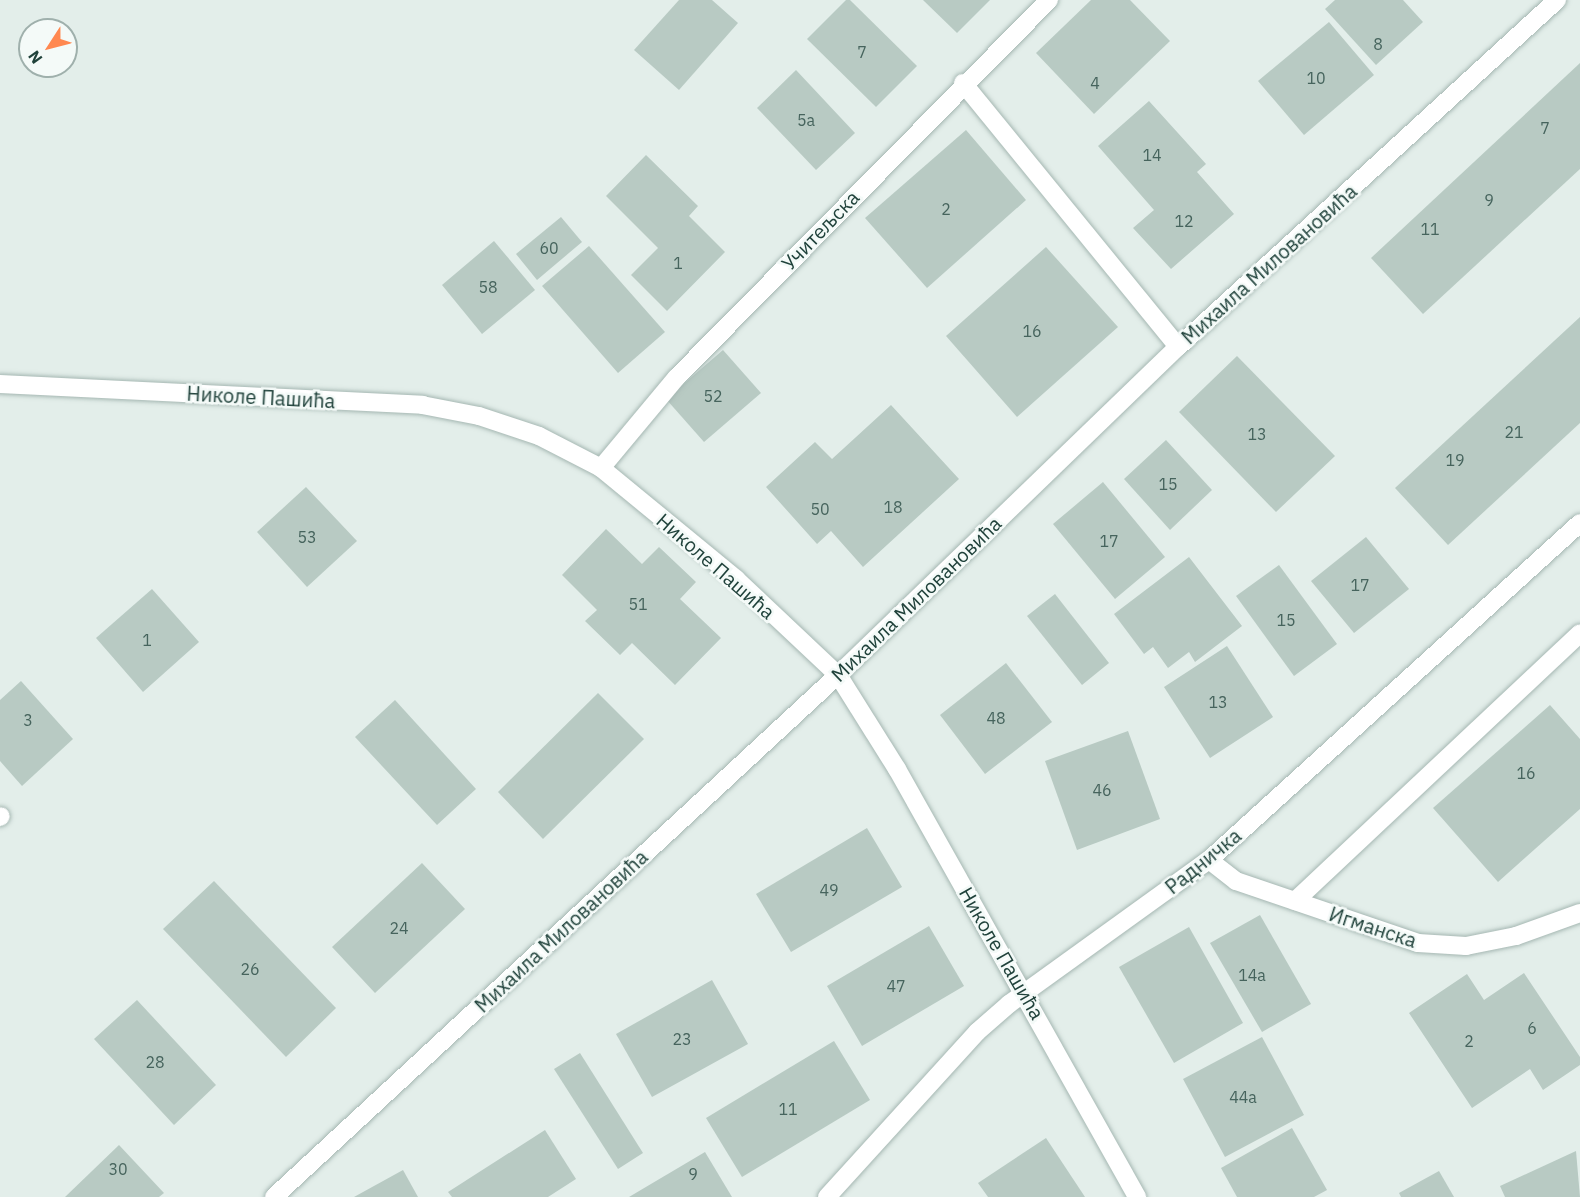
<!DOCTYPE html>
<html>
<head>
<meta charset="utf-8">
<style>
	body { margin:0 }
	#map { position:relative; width:1580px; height:1197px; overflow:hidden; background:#e3eeea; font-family:"IBM Plex Sans",sans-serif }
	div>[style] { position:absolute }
	.building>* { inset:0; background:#b8cac3 }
	.roads { filter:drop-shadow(0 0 2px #a5b7b2) drop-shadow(0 0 2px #a5b7b2) }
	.lane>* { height:18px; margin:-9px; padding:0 9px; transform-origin:9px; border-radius:9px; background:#fff }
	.street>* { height:18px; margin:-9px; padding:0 9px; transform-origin:9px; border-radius:9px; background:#fff }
	.secondary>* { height:18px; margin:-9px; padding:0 9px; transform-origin:9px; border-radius:9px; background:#fff }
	span { translate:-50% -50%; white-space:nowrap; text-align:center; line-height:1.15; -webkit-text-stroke:5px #f4faf8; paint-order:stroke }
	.number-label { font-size:16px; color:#46645d }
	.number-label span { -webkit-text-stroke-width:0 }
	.street-label { font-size:20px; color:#20423b }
	.north { position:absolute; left:18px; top:18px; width:60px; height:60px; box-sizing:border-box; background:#f4faf8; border:2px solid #9fb0ac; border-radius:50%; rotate:234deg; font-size:16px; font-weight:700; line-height:24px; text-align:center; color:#20423b }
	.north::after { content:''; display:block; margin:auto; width:21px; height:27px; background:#ff8850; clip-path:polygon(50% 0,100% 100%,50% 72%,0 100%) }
</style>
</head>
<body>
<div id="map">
	<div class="building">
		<i style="clip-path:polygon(679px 0,712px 0,738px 23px,679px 90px,634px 50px)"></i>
		<i style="clip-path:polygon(846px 0,850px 0,917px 66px,876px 107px,807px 39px)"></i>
		<i style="clip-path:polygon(923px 0,990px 0,957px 33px)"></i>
		<i style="clip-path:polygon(1091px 0,1130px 0,1170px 41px,1094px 114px,1036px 53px)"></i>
		<i style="clip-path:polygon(1335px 0,1403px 0,1423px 22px,1376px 65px,1325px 9px)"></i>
		<i style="clip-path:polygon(1329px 22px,1374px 75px,1304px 135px,1258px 81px)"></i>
		<i style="clip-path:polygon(1580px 63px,1580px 169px,1423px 314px,1371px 258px)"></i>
		<i style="clip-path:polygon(796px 70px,855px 133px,816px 170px,757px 108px)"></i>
		<i style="clip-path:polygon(1149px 101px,1206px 164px,1197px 172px,1234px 214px,1171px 269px,1133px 228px,1154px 210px,1098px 146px)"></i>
		<i style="clip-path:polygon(966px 130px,1026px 200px,927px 288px,865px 218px)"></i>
		<i style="clip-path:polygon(646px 155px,698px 206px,689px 216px,725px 252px,667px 311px,631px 275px,658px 248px,606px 196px)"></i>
		<i style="clip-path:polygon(561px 217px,582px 242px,537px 280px,516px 254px)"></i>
		<i style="clip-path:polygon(494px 241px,535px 290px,482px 334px,442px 285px)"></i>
		<i style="clip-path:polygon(589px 246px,665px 332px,618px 373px,542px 286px)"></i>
		<i style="clip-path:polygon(1046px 247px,1118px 327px,1017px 417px,946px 336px)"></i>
		<i style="clip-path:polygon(1580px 317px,1580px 423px,1448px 545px,1395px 488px)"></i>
		<i style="clip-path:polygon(723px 350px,761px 393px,704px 442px,666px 399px)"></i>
		<i style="clip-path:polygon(1237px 356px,1335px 456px,1276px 512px,1179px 412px)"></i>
		<i style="clip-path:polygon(891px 405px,959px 479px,863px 567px,831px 531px,817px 544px,766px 487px,815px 442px,832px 459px)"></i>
		<i style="clip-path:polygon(1166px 440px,1212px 490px,1170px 530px,1124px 479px)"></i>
		<i style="clip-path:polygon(1103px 482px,1165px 557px,1115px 599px,1053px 524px)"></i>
		<i style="clip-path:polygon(306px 487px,357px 541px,307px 587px,257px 532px)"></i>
		<i style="clip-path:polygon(606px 529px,642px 564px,659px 547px,696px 582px,680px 599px,721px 638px,675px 685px,632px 643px,620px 655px,585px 621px,597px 610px,562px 575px)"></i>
		<i style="clip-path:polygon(1366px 537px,1409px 589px,1354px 633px,1311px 581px)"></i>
		<i style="clip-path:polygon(1189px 557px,1242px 626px,1195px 662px,1189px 652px,1168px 668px,1153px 647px,1144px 654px,1114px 614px)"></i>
		<i style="clip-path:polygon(1279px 565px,1337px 644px,1294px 676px,1236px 596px)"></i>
		<i style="clip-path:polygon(152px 589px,199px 642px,143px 692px,96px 638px)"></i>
		<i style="clip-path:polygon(1055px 594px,1109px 663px,1082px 685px,1027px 616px)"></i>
		<i style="clip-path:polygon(1227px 646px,1273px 717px,1210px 758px,1164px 687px)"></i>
		<i style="clip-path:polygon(1006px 663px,1052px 722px,985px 774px,940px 715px)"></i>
		<i style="clip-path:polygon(21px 681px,73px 739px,22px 786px,0 761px,0 700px)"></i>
		<i style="clip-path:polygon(598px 693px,644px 739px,543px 839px,498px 792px)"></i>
		<i style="clip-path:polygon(395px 700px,476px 789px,437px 825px,355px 737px)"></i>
		<i style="clip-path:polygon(1550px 705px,1580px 739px,1580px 809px,1498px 882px,1433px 808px)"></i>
		<i style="clip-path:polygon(1128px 731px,1160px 819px,1077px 850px,1045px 761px)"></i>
		<i style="clip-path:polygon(867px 828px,902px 887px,791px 952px,756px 894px)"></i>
		<i style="clip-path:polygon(422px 863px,465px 909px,375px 993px,332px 947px)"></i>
		<i style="clip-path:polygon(214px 881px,336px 1008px,286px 1057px,163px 929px)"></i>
		<i style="clip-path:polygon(1260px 915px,1311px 1004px,1262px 1032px,1210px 943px)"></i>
		<i style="clip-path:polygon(929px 926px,964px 986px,862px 1046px,827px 986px)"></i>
		<i style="clip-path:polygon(1189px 927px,1243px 1023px,1174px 1063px,1119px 967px)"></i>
		<i style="clip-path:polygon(1524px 973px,1580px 1057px,1580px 1065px,1543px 1090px,1530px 1069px,1472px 1108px,1409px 1013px,1467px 974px,1484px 1000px)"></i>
		<i style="clip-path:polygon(712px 980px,748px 1044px,652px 1097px,616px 1034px)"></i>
		<i style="clip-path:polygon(137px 1000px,216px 1085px,174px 1125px,94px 1039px)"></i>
		<i style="clip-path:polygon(1262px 1037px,1304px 1115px,1225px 1157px,1183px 1079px)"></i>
		<i style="clip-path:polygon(834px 1041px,870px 1100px,742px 1177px,706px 1118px)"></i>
		<i style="clip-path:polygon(580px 1053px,643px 1153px,618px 1169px,554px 1069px)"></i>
		<i style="clip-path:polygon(1292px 1128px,1327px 1190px,1314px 1197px,1237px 1197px,1221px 1168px)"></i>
		<i style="clip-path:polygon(545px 1130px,576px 1179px,548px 1197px,452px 1197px,448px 1192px)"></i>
		<i style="clip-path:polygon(1046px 1138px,1085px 1197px,988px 1197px,978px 1183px)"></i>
		<i style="clip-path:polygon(119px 1145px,164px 1193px,159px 1197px,65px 1197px)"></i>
		<i style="clip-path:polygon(1576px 1151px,1580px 1197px,1505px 1197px,1500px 1186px)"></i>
		<i style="clip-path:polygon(705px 1152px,732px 1197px,629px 1197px)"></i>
		<i style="clip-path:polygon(403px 1170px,418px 1197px,354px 1197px)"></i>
		<i style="clip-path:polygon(1439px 1171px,1454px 1197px,1401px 1197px,1399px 1193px)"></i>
	</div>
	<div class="roads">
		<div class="lane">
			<i style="left:963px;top:83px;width:340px;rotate:50.8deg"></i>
			<i style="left:0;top:817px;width:1px;rotate:-45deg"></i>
			<i style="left:1295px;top:901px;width:391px;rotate:-43.2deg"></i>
		</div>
		<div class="street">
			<i style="left:601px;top:468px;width:117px;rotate:-50.2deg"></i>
			<i style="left:676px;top:378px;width:531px;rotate:-45.38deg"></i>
			<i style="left:1209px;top:860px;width:34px;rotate:38deg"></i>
			<i style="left:1236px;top:881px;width:192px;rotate:18.8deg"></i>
			<i style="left:1418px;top:943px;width:48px;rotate:3.6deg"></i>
			<i style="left:1466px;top:946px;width:51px;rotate:-11.3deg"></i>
			<i style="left:1516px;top:936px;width:68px;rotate:-19.8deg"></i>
			<i style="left:274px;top:1197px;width:768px;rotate:-42.79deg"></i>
			<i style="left:838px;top:675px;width:472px;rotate:-44deg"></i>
			<i style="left:1178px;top:347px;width:514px;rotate:-42.48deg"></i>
			<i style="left:827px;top:1197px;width:223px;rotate:-47.7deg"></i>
			<i style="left:977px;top:1032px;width:43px;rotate:-41.2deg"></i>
			<i style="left:1009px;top:1004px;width:246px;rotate:-35.8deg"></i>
			<i style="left:1209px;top:860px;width:501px;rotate:-42.25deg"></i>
		</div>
		<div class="secondary">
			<i style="left:0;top:384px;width:423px;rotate:2.8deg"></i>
			<i style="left:422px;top:405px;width:58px;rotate:10.9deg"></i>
			<i style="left:479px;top:416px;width:63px;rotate:18.4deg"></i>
			<i style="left:539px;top:436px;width:70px;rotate:27.3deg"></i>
			<i style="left:601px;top:468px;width:175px;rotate:39.4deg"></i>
			<i style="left:736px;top:579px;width:140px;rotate:43.3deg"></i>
			<i style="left:838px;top:675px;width:111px;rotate:57.9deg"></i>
			<i style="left:897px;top:769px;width:491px;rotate:60.7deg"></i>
		</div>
	</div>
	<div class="number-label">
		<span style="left:1378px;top:44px">8</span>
		<span style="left:862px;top:52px">7</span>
		<span style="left:1316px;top:78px">10</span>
		<span style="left:1095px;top:83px">4</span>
		<span style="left:806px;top:120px">5a</span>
		<span style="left:1545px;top:128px">7</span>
		<span style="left:1152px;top:155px">14</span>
		<span style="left:1489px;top:200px">9</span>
		<span style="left:946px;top:209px">2</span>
		<span style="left:1184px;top:221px">12</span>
		<span style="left:1430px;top:229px">11</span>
		<span style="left:549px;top:248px">60</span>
		<span style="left:678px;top:263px">1</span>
		<span style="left:488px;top:287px">58</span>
		<span style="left:1032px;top:331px">16</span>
		<span style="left:713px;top:396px">52</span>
		<span style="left:1514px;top:432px">21</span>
		<span style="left:1257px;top:434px">13</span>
		<span style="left:1455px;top:460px">19</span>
		<span style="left:1168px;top:484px">15</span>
		<span style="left:893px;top:507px">18</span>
		<span style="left:820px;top:509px">50</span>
		<span style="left:307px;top:537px">53</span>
		<span style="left:1109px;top:541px">17</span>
		<span style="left:1360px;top:585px">17</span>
		<span style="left:638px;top:604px">51</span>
		<span style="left:1286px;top:620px">15</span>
		<span style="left:147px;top:640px">1</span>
		<span style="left:1218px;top:702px">13</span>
		<span style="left:996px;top:718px">48</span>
		<span style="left:28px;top:720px">3</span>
		<span style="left:1526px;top:773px">16</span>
		<span style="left:1102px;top:790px">46</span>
		<span style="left:829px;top:890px">49</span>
		<span style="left:399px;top:928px">24</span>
		<span style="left:250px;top:969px">26</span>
		<span style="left:1252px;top:975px">14a</span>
		<span style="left:896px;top:986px">47</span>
		<span style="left:1532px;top:1028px">6</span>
		<span style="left:682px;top:1039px">23</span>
		<span style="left:1469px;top:1041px">2</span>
		<span style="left:155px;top:1062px">28</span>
		<span style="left:1243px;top:1097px">44a</span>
		<span style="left:788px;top:1109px">11</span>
		<span style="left:118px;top:1169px">30</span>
		<span style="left:693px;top:1174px">9</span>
	</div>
	<div class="street-label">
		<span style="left:820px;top:230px;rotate:-46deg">Учитељска</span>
		<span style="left:1269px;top:264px;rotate:-42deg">Михаила Миловановића</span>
		<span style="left:261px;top:397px;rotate:3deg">Николе Пашића</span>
		<span style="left:716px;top:566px;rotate:41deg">Николе Пашића</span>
		<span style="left:916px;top:599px;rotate:-44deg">Михаила Миловановића</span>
		<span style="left:1203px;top:861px;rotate:-39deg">Радничка</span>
		<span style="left:1373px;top:927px;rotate:18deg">Игманска</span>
		<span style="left:561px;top:931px;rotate:-43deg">Михаила Миловановића</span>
		<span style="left:1002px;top:953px;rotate:60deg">Николе Пашића</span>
	</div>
	<div class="north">N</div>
</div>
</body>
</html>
